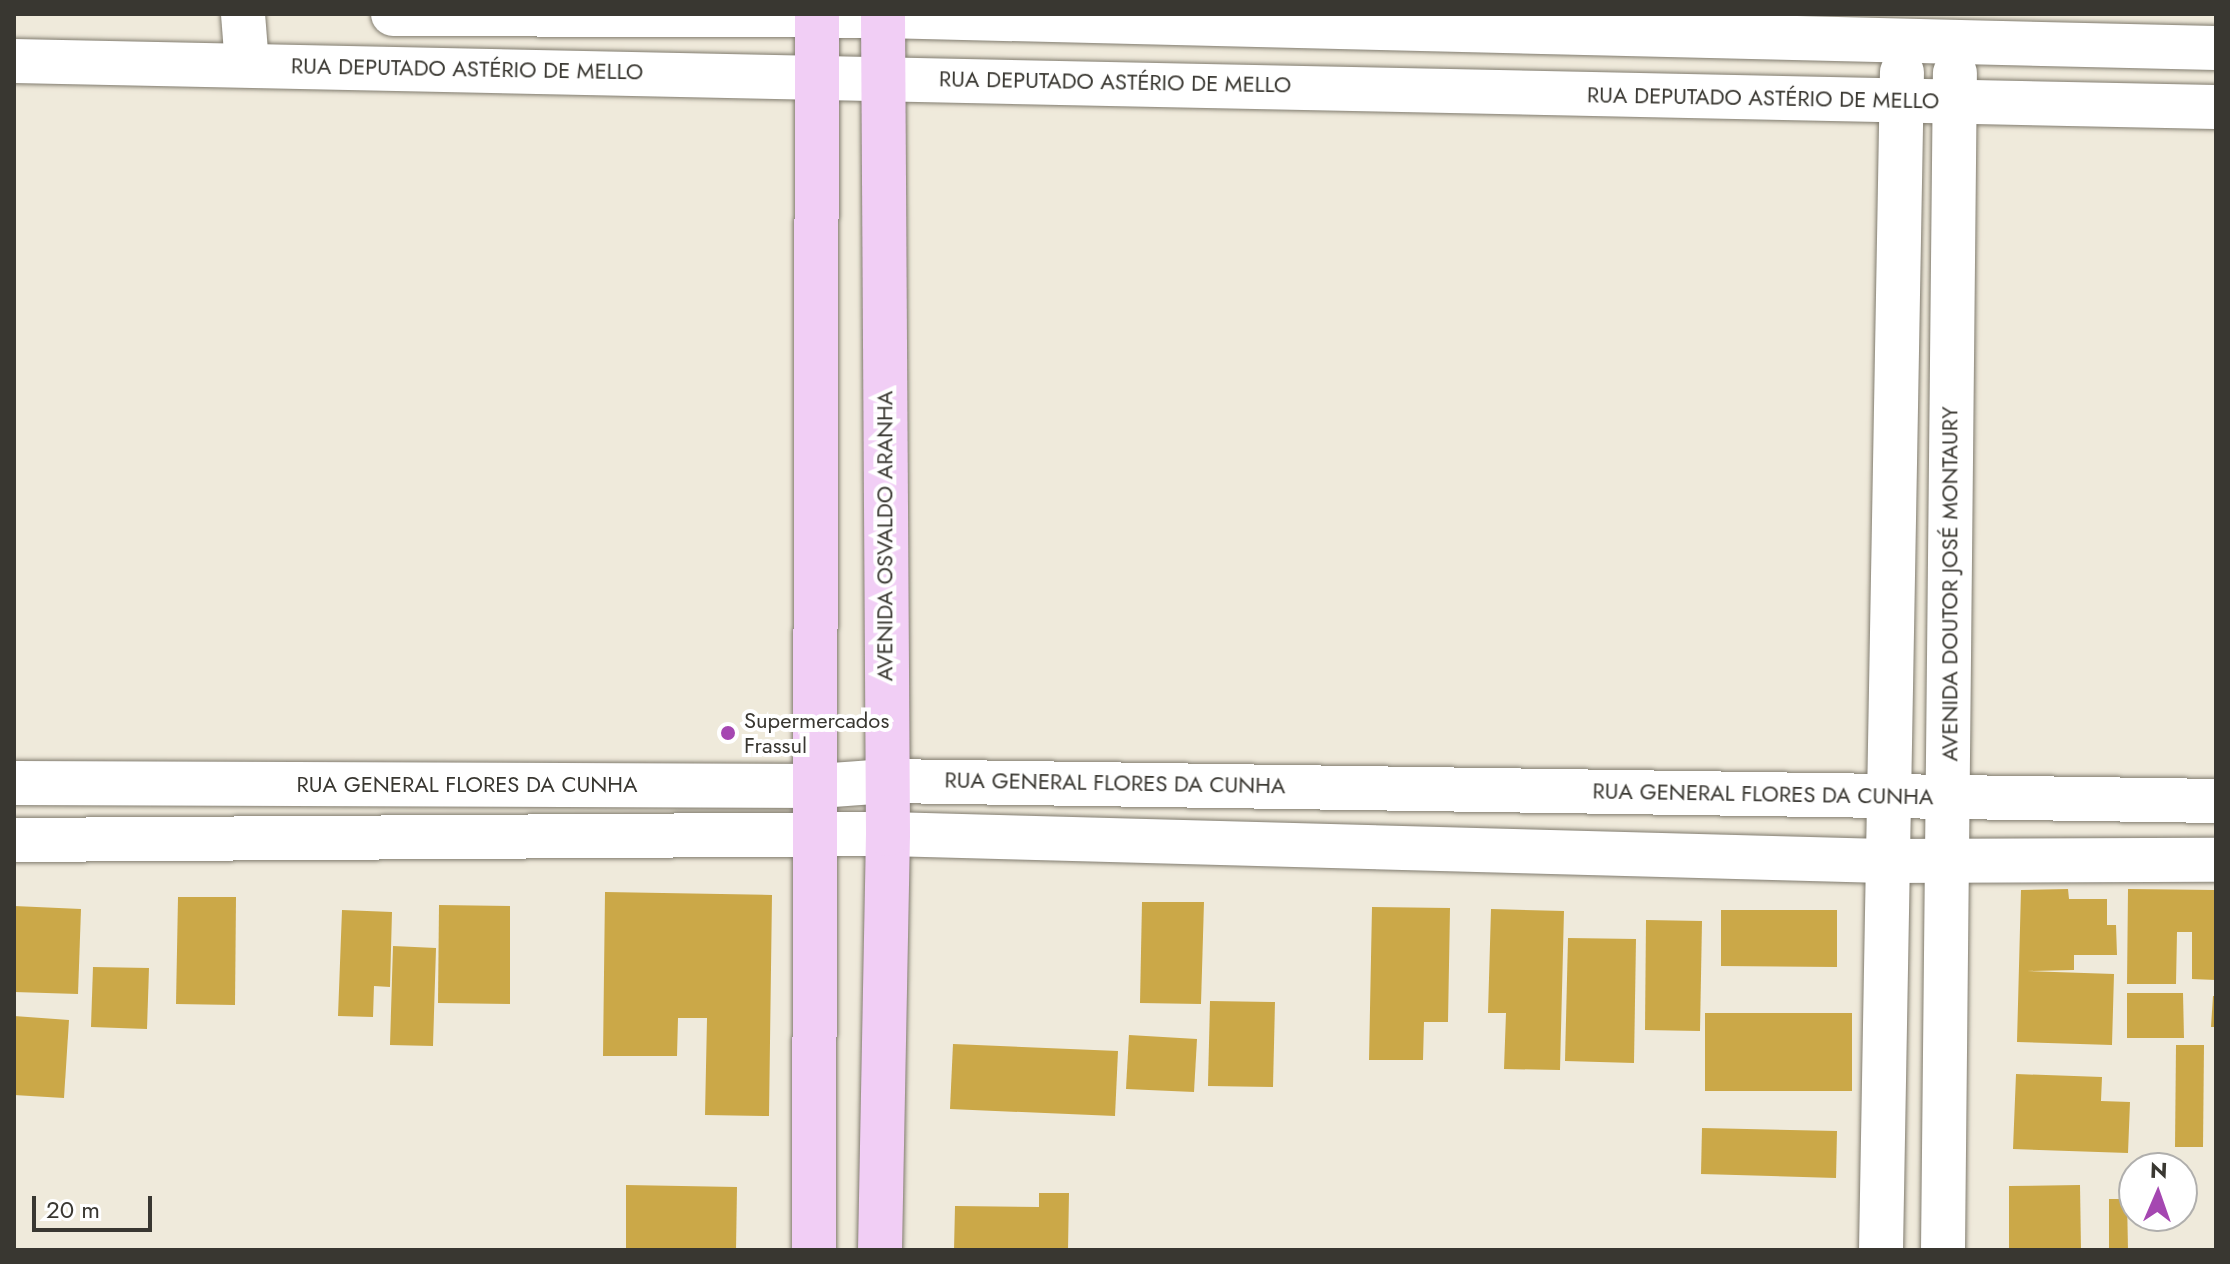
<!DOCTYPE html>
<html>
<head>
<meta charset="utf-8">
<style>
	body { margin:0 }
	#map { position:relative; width:2230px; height:1264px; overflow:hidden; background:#efeadb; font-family:Jost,sans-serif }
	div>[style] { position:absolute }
	.building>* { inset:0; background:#cba848 }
	.roads { filter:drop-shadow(0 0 2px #807b6e) drop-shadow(0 0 2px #807b6e) }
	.minor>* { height:44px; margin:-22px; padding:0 22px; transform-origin:22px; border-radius:22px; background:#fff }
	.major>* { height:44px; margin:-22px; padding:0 22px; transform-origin:22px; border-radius:22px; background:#f1cef5 }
	.dots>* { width:22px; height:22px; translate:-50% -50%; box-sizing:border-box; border:4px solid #fff; border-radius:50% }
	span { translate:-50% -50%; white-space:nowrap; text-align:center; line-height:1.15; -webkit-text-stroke:8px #fff; paint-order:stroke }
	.street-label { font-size:22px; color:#393731 }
	.poi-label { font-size:22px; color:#393731 }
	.left { translate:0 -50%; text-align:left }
	.frame { position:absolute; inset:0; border:16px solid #393731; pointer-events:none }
	.north { position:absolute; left:2118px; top:1152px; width:80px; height:80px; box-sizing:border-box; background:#fff; border:2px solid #b0afad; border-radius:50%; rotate:2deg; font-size:22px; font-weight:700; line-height:32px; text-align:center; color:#393731 }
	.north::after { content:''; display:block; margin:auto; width:28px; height:36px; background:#a547b1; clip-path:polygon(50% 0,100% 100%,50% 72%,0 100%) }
	.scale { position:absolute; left:32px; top:1196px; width:120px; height:36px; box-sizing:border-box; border:4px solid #393731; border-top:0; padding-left:10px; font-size:24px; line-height:28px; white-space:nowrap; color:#393731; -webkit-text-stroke:6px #fff; paint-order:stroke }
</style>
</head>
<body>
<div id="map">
	<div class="building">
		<i style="clip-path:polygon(2068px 889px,2069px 899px,2107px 899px,2107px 925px,2116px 925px,2117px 955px,2074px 955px,2074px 970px,2027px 971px,2114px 974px,2112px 1045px,2017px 1042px,2021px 890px)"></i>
		<i style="clip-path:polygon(2128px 889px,2216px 890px,2216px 980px,2192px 979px,2192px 932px,2177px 932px,2176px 984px,2127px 984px)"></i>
		<i style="clip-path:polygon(605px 892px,772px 895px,769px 1116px,705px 1115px,707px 1018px,678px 1018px,677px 1056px,603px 1056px)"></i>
		<i style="clip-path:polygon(178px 897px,236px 897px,235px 1005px,176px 1004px)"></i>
		<i style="clip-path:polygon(1142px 902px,1204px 902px,1201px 1004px,1140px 1003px)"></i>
		<i style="clip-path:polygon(439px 905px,510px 906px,510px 1004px,438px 1003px)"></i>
		<i style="clip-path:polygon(14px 906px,81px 909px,78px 994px,14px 992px)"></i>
		<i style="clip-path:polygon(1372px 907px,1450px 908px,1448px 1022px,1424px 1022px,1423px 1060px,1369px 1060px)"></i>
		<i style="clip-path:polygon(1491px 909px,1564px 911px,1560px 1070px,1504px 1069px,1506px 1013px,1488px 1013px)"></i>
		<i style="clip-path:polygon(342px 910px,392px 912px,390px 987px,374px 986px,373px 1017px,338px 1016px)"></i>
		<i style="clip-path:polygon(1721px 910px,1837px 910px,1837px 967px,1721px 966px)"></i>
		<i style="clip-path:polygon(1646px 920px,1702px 921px,1700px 1031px,1645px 1030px)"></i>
		<i style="clip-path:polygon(1568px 938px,1636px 939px,1634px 1063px,1565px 1061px)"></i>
		<i style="clip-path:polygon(393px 946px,436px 948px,433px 1046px,390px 1045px)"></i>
		<i style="clip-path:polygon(93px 967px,149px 968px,147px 1029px,91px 1027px)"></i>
		<i style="clip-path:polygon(2127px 993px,2183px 993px,2184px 1038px,2127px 1038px)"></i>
		<i style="clip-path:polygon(2213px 996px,2216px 996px,2216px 1027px,2211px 1027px)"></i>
		<i style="clip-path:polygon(1210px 1001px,1275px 1002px,1273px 1087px,1208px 1086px)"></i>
		<i style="clip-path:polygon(1705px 1013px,1852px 1013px,1852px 1091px,1705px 1091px)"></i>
		<i style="clip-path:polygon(14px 1016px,69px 1020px,64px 1098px,14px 1095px)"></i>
		<i style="clip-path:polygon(1129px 1035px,1197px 1039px,1194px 1092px,1126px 1089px)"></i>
		<i style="clip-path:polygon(953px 1044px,1118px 1051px,1115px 1116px,950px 1109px)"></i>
		<i style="clip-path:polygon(2176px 1045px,2204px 1045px,2203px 1147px,2175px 1147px)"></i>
		<i style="clip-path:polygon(2016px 1074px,2102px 1077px,2101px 1101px,2130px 1102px,2128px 1153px,2013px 1149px)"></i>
		<i style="clip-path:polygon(1702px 1128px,1837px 1131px,1836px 1178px,1701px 1174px)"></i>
		<i style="clip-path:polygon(626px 1185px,737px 1187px,736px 1250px,626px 1250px)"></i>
		<i style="clip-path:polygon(2080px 1185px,2081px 1250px,2009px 1250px,2009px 1186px)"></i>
		<i style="clip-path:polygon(1039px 1193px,1069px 1193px,1068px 1250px,954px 1250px,955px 1206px,1039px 1207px)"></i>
		<i style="clip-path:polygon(2109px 1199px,2127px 1199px,2128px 1250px,2109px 1250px)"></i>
	</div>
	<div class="roads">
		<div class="minor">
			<i style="left:243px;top:14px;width:51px;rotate:85.5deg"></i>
			<i style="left:393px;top:14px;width:490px;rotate:0.2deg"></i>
			<i style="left:883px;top:16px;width:1333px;rotate:1.38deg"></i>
			<i style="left:14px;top:61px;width:2202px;rotate:1.2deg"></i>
			<i style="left:14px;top:783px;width:805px;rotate:0.21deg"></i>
			<i style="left:819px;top:786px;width:68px;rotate:-4.2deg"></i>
			<i style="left:887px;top:781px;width:1329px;rotate:0.86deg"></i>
			<i style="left:14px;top:840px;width:874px;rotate:-0.39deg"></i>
			<i style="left:888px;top:834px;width:996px;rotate:1.55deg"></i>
			<i style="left:1884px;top:861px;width:332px;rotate:-0.2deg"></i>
			<i style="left:1881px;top:1250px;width:1178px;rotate:-88.98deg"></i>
			<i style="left:1943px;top:1250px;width:1177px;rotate:-89.42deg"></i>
		</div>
		<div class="major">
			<i style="left:814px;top:1250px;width:1236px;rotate:-89.86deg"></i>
			<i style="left:880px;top:1250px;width:416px;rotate:-88.9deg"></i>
			<i style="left:888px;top:834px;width:820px;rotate:-90.35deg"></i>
		</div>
	</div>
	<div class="dots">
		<i style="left:728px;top:733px;background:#a547b1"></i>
	</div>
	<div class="street-label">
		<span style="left:467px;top:69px;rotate:1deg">RUA DEPUTADO ASTÉRIO DE MELLO</span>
		<span style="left:1115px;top:82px;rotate:1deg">RUA DEPUTADO ASTÉRIO DE MELLO</span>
		<span style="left:1763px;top:98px;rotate:1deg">RUA DEPUTADO ASTÉRIO DE MELLO</span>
		<span style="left:885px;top:536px;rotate:-90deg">AVENIDA OSVALDO ARANHA</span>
		<span style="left:1950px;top:584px;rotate:-90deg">AVENIDA DOUTOR JOSÉ MONTAURY</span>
		<span style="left:1115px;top:783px;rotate:1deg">RUA GENERAL FLORES DA CUNHA</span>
		<span style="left:467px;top:785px">RUA GENERAL FLORES DA CUNHA</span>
		<span style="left:1763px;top:794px;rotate:1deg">RUA GENERAL FLORES DA CUNHA</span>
	</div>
	<div class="poi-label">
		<span class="left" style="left:744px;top:733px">Supermercados<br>Frassul</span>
	</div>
	<div class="frame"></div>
	<div class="north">N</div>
	<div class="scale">20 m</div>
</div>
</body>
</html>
